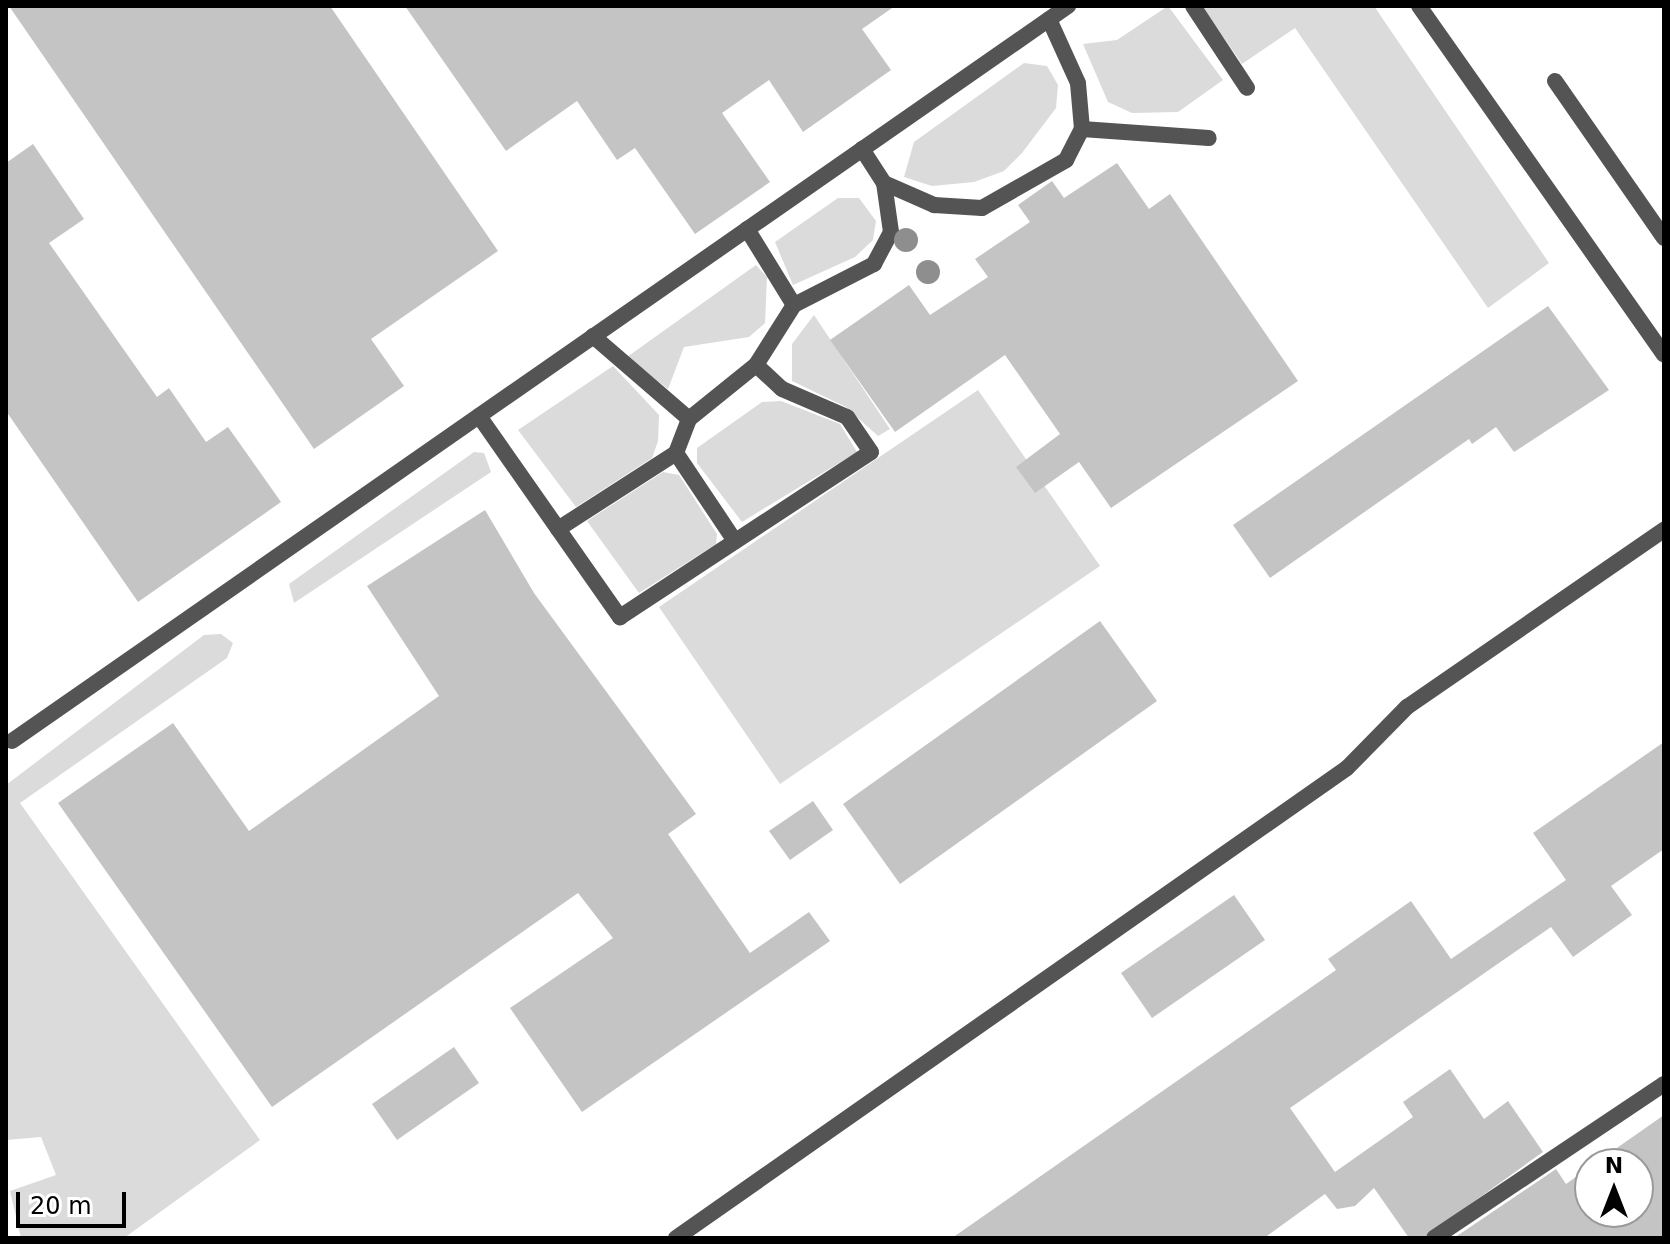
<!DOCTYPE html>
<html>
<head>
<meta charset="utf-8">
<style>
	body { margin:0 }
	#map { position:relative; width:1670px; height:1244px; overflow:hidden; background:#fff; font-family:"DejaVu Sans",sans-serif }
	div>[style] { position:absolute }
	.green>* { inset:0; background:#dbdbdb }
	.building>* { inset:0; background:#c4c4c4 }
	.service>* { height:16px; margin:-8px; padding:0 8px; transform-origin:8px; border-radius:8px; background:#545454 }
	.tertiary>* { height:16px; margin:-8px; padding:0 8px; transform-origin:8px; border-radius:8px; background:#545454 }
	.trees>* { width:24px; height:24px; margin:-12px; border-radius:50%; background:#8e8e8e }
	span { translate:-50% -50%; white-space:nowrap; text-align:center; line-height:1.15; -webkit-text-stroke:6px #fff; paint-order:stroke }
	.frame { position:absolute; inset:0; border:8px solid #000; pointer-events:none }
	.north { position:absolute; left:1574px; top:1148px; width:80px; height:80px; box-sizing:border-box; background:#fff; border:2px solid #999; border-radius:50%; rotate:0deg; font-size:22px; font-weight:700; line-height:32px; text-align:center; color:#000 }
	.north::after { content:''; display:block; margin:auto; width:28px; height:36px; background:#000; clip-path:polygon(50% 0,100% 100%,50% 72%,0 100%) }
	.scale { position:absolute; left:16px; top:1192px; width:110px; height:36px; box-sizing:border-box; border:4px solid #000; border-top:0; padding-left:10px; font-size:24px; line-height:28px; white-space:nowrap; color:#000; -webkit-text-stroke:6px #fff; paint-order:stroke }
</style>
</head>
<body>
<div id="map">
	<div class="green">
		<i style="clip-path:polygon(1168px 6px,1223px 80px,1178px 112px,1132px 113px,1108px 102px,1083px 44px,1117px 40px)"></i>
		<i style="clip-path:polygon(1202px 6px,1374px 6px,1549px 263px,1488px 308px,1295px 28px,1242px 64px)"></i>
		<i style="clip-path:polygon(1024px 63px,1047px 66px,1058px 85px,1056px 108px,1022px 153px,1004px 171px,974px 182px,932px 186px,904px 177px,914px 142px)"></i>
		<i style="clip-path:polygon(838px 198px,859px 198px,876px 221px,873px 240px,855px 257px,793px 285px,775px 242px)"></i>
		<i style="clip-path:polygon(756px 265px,767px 277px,765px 323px,749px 337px,684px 347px,668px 389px,627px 357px)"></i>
		<i style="clip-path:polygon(814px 315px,890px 429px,878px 436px,846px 407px,792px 381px,792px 344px)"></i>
		<i style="clip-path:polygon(613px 366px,659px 415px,658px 441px,652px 458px,576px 507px,518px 430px)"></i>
		<i style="clip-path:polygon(978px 390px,1100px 566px,780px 784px,659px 607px)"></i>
		<i style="clip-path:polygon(781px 401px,840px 424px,857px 452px,742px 522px,697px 463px,697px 448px,762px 402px)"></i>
		<i style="clip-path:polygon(474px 452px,484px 453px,491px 472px,294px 603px,289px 584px)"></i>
		<i style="clip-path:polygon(663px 472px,679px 475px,717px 534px,716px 544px,639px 593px,587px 521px)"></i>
		<i style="clip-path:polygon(221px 634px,233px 643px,227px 658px,20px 803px,260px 1140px,124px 1238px,21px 1238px,10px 1191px,56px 1175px,41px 1137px,6px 1140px,6px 785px,204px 635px)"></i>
	</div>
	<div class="building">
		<i style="clip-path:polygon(9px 6px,330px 6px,498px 251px,371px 339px,404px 386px,314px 449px)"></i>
		<i style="clip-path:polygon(405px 6px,895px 6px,862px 29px,891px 70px,803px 132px,769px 80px,722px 113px,770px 182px,695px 234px,635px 148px,617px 160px,577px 101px,506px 151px)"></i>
		<i style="clip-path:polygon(33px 144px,84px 219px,49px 243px,157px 397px,169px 388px,206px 442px,228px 427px,281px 502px,138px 602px,6px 411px,6px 163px)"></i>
		<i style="clip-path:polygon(1117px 163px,1149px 209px,1170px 194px,1298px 381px,1111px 508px,1079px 462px,1035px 493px,1016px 467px,1060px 434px,1005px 355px,895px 432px,830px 340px,909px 285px,930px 315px,988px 277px,975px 259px,1030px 222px,1018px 205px,1052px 181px,1064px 198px)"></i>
		<i style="clip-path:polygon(1548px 306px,1609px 390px,1514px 452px,1496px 427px,1472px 444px,1469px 439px,1270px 578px,1233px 525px)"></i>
		<i style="clip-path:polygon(485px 510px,534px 593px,696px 814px,668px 834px,750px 953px,809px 912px,830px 941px,582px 1112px,510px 1008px,613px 938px,578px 893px,272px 1107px,58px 803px,173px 723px,249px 831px,439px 696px,367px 586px)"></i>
		<i style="clip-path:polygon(1100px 621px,1157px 701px,900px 884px,843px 804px)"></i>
		<i style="clip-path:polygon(1664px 742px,1664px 849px,1611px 886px,1632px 915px,1573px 957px,1551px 927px,1290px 1108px,1335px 1172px,1413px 1117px,1403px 1102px,1450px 1069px,1484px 1119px,1508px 1101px,1543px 1152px,1423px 1238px,1409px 1238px,1374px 1188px,1355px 1206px,1337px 1209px,1325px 1194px,1264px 1238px,952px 1238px,1336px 970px,1328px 959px,1411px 901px,1451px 959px,1566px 880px,1533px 833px)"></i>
		<i style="clip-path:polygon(813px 801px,833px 830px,790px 860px,769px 831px)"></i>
		<i style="clip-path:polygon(1234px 895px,1265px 940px,1152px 1018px,1121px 973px)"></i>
		<i style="clip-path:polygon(454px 1047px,479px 1083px,397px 1140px,372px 1104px)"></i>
		<i style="clip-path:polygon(1664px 1115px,1664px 1238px,1454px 1238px,1556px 1169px,1566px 1184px,1590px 1167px,1590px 1212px,1638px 1212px,1638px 1164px,1594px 1164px)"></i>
	</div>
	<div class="service">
		<i style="left:1193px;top:6px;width:98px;rotate:56.6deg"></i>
		<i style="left:1555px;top:81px;width:191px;rotate:55.2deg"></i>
		<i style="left:1082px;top:129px;width:127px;rotate:4.1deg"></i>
		<i style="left:862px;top:149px;width:40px;rotate:57.1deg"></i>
		<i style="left:884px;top:183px;width:55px;rotate:23.7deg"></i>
		<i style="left:934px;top:205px;width:48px;rotate:3.6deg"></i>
		<i style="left:982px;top:208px;width:97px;rotate:-29.7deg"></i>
		<i style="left:1066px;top:160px;width:35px;rotate:-63deg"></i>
		<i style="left:1082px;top:129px;width:46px;rotate:-95deg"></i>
		<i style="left:1078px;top:83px;width:70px;rotate:-114.4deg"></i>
		<i style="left:747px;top:229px;width:89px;rotate:58.3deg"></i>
		<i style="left:593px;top:336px;width:127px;rotate:40.8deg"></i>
		<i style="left:479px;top:416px;width:246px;rotate:55deg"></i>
		<i style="left:620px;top:617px;width:300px;rotate:-33.3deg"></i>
		<i style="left:871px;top:452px;width:42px;rotate:-124.4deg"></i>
		<i style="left:847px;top:417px;width:71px;rotate:-156.7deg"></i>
		<i style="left:782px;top:389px;width:35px;rotate:-137deg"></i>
		<i style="left:676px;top:453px;width:106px;rotate:56.2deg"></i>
		<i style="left:558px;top:529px;width:140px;rotate:-32.8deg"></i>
		<i style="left:676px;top:453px;width:36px;rotate:-69deg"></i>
		<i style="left:689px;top:419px;width:86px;rotate:-38.9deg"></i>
		<i style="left:756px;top:365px;width:71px;rotate:-57.7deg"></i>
		<i style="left:794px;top:305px;width:90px;rotate:-27.1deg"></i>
		<i style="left:874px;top:264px;width:36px;rotate:-62deg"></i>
		<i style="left:891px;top:232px;width:49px;rotate:-98.1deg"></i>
		<i style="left:12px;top:741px;width:1287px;rotate:-34.84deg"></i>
		<i style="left:676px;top:1238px;width:819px;rotate:-35.01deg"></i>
		<i style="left:1347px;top:768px;width:86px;rotate:-45.5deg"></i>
		<i style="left:1407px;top:707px;width:312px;rotate:-34.6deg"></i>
		<i style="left:1434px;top:1238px;width:277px;rotate:-33.8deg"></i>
	</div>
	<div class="tertiary">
		<i style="left:1419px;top:6px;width:426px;rotate:54.9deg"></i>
	</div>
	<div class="trees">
		<i style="left:906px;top:240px"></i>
		<i style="left:928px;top:272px"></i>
	</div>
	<div class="frame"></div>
	<div class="north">N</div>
	<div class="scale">20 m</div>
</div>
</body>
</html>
